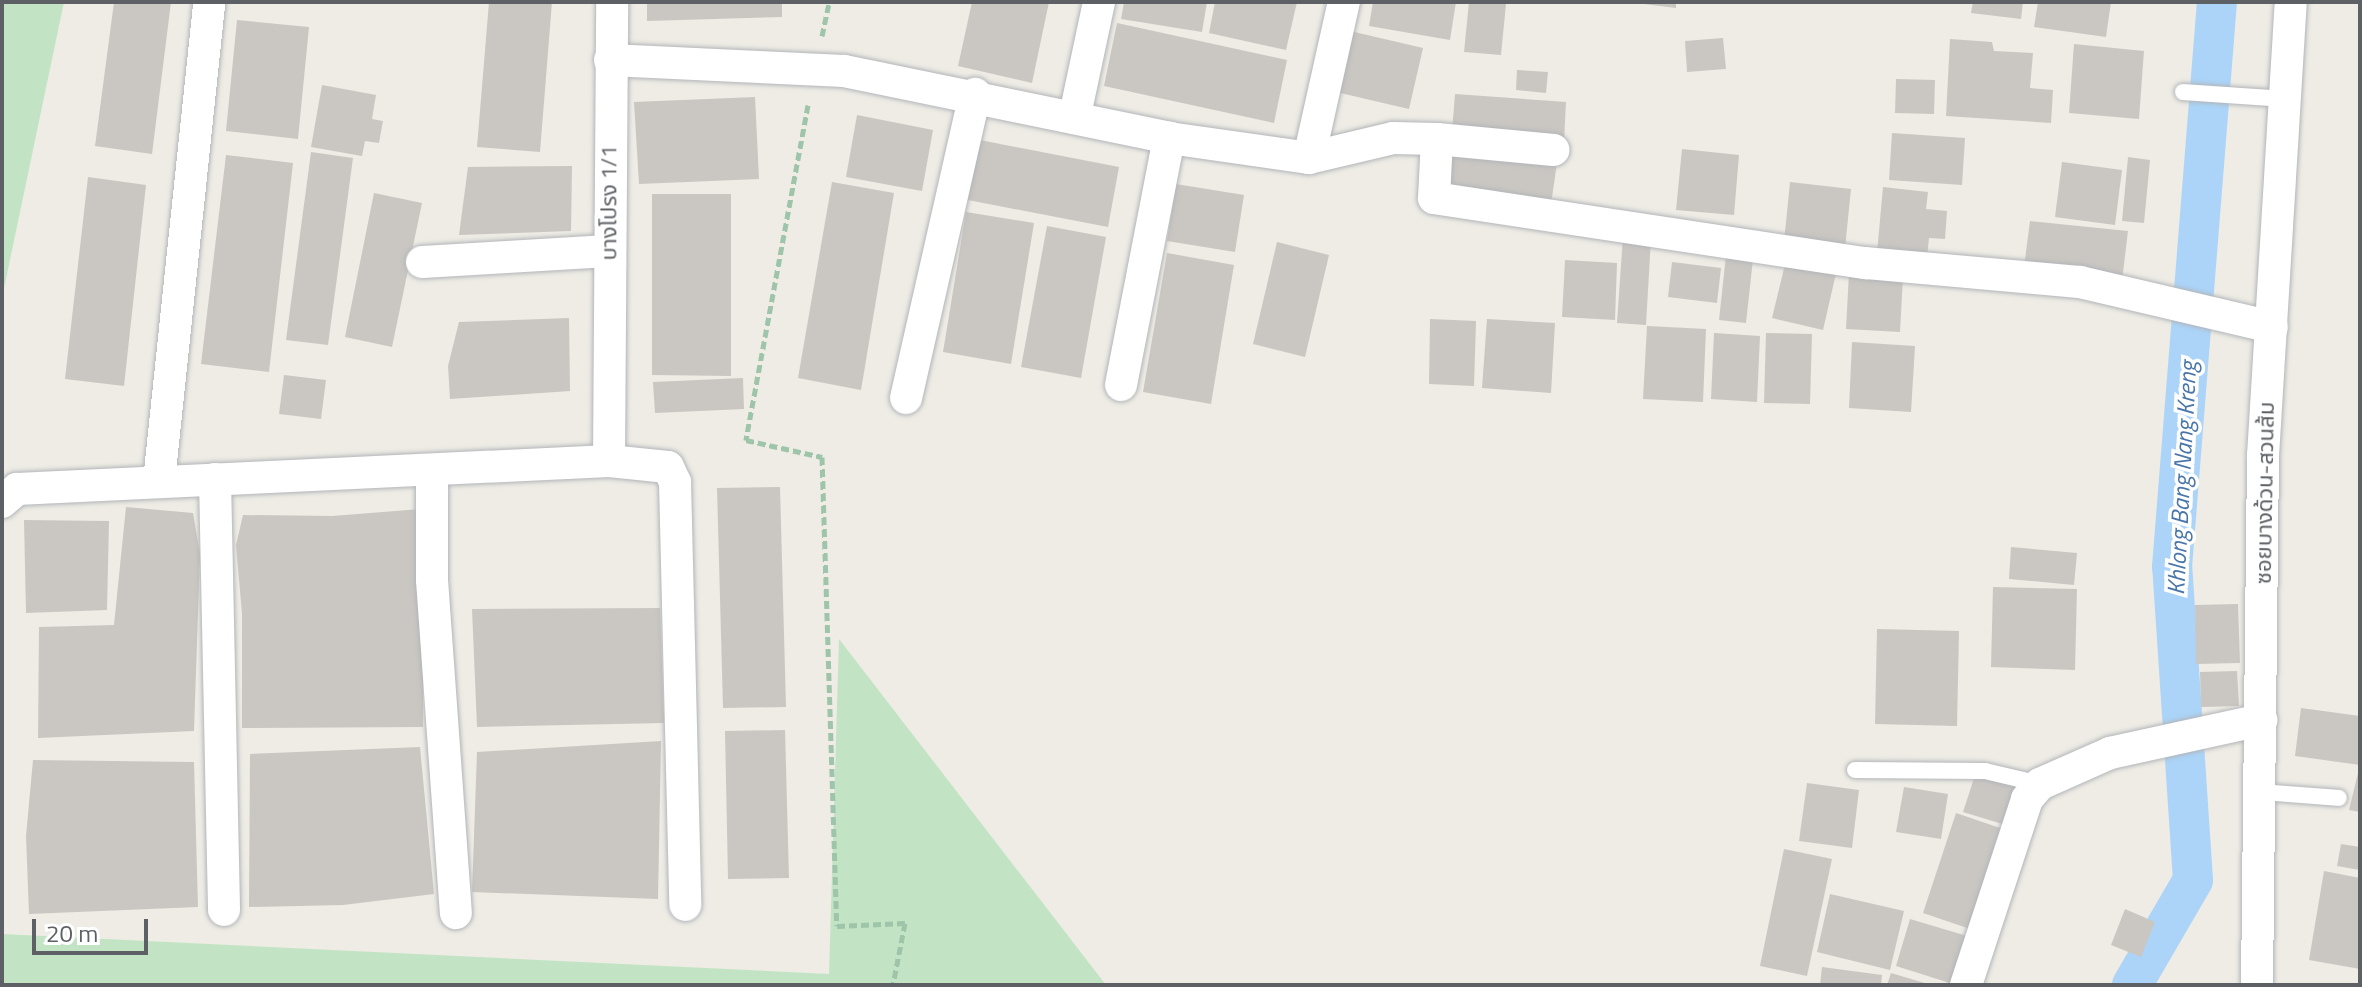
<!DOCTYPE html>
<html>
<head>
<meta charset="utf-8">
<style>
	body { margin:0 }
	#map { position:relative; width:2362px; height:987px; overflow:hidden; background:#eeece5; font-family:"Titillium Web","Noto Sans Thai",sans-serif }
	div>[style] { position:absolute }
	.green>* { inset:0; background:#c3e4c4 }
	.canal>* { height:40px; margin:-20px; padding:0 20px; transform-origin:20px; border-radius:20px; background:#abd4f8 }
	.building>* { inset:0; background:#cac7c2 }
	.path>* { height:5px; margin-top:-2.5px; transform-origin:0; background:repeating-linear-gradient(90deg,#9ec4aa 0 8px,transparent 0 12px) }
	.roads { filter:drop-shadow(0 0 2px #b2b5b9) drop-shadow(0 0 2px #b2b5b9) }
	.service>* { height:16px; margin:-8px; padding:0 8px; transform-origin:8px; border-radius:8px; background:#fff }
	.minor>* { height:32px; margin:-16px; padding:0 16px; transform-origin:16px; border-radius:16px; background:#fff }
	span { translate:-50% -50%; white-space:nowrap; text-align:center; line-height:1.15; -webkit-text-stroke:7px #fff; paint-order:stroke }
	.street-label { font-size:22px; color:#5d6064 }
	.water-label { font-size:24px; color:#4975a9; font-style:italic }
	.frame { position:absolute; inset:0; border:4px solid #5d6064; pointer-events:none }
	.scale { position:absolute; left:32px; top:919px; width:116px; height:36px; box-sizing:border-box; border:4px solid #5d6064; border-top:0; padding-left:10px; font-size:24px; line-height:28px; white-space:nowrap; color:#5d6064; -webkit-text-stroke:6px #fff; paint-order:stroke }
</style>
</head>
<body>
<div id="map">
	<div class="green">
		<i style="clip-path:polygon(2px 2px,64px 2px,2px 298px)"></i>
		<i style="clip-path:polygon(839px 639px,1106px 985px,2px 985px,2px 934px,829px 974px)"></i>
	</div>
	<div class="canal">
		<i style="left:2132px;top:985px;width:121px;rotate:-59.8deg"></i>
		<i style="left:2193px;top:880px;width:314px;rotate:-93.8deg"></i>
		<i style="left:2172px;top:567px;width:567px;rotate:-85.45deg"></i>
	</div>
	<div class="building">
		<i style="clip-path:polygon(114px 2px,171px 2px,152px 154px,95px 146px)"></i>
		<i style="clip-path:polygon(489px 2px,552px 2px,540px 152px,477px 147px)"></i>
		<i style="clip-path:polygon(647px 2px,782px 2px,782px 17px,647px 21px)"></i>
		<i style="clip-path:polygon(972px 2px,1049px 2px,1032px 83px,958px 66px)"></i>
		<i style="clip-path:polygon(1124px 2px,1207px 2px,1202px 32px,1121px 19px)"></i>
		<i style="clip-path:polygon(1215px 2px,1297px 2px,1286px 50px,1209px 33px)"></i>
		<i style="clip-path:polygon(1373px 2px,1456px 2px,1450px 40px,1369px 26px)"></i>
		<i style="clip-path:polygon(1469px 2px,1506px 4px,1501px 55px,1464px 52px)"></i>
		<i style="clip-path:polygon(1628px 2px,1676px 2px,1676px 8px)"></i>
		<i style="clip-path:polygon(1973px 2px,2023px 2px,2021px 19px,1971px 13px)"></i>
		<i style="clip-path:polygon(2038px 2px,2111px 2px,2106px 37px,2034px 27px)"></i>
		<i style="clip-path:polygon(237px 20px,309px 27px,298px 139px,226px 131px)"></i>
		<i style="clip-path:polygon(1117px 23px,1287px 60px,1274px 123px,1104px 86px)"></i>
		<i style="clip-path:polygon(1350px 31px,1423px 48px,1409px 109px,1336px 92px)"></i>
		<i style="clip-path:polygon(1723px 38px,1726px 69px,1687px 72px,1685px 41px)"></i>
		<i style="clip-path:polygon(1950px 39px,1992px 42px,1994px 51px,2033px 53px,2030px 88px,2053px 90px,2051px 123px,1946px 116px)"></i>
		<i style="clip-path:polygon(2074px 44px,2144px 51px,2139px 119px,2069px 113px)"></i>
		<i style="clip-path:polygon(1517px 70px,1548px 72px,1546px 93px,1516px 90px)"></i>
		<i style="clip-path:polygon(1896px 79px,1935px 80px,1934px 114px,1895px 113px)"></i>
		<i style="clip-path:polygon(322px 85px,376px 95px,372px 119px,383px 121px,379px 143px,365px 141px,362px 156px,311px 147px)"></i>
		<i style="clip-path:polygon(1455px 94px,1566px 102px,1564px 141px,1452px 132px)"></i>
		<i style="clip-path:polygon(755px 97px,759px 179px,639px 184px,634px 102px)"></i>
		<i style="clip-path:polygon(857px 115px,933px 130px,922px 191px,846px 177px)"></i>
		<i style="clip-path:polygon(1892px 133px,1965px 138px,1962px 185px,1889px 180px)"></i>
		<i style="clip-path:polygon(980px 140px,1119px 167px,1108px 227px,968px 200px)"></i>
		<i style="clip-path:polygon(1452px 147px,1557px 163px,1551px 204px,1446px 188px)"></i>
		<i style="clip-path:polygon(1682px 149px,1739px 155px,1734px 215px,1676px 210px)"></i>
		<i style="clip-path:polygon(311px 152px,353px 158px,328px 345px,286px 340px)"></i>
		<i style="clip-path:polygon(226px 155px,293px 163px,269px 372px,201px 364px)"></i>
		<i style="clip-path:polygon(2128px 157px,2150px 160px,2144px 223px,2122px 221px)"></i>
		<i style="clip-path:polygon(2062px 162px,2122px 170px,2115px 225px,2055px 217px)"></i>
		<i style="clip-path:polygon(572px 166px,571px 231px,459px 235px,468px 167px)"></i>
		<i style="clip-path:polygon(88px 177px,146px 185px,124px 386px,65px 379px)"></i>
		<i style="clip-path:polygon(832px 182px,894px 193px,861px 390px,798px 378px)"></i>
		<i style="clip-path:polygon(1790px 182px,1851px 189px,1845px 248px,1784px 242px)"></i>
		<i style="clip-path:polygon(1176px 184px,1244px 195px,1235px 252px,1167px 241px)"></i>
		<i style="clip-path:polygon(1883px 187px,1928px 192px,1926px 209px,1947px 211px,1945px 239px,1929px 238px,1927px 258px,1877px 253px)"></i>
		<i style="clip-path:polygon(374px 193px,422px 203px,392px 347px,345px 337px)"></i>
		<i style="clip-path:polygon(652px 194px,731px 194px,731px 376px,652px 375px)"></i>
		<i style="clip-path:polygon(966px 212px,1034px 223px,1011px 364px,943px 352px)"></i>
		<i style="clip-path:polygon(2030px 221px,2128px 231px,2122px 281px,2024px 267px)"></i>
		<i style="clip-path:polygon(1047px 226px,1106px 237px,1081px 378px,1021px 367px)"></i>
		<i style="clip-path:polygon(1623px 236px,1651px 238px,1646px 325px,1617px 323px)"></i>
		<i style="clip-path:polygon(1277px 242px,1329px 255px,1305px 357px,1253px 344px)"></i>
		<i style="clip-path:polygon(1727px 246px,1754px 250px,1746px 323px,1719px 320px)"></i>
		<i style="clip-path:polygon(1167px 253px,1234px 265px,1211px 404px,1143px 392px)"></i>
		<i style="clip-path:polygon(1787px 256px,1837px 269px,1823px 330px,1772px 318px)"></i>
		<i style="clip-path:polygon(1565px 260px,1617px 263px,1615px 320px,1562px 317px)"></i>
		<i style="clip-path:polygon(1672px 262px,1721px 268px,1717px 303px,1668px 297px)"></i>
		<i style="clip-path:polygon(1849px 273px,1903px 277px,1900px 332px,1846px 329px)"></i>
		<i style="clip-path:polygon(569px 318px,570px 391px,450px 399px,448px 366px,459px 322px)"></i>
		<i style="clip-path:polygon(1430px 319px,1476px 321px,1474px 386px,1429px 384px)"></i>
		<i style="clip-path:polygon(1487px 319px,1555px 323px,1551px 393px,1482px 388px)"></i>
		<i style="clip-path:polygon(1647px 326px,1706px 329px,1703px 402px,1643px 399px)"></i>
		<i style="clip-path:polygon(1714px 333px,1760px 336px,1757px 402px,1711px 399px)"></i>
		<i style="clip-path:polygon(1766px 333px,1812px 334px,1810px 404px,1764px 403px)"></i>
		<i style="clip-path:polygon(1852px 342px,1915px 346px,1911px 412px,1849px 408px)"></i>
		<i style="clip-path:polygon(284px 375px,326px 380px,321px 419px,279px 414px)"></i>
		<i style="clip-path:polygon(743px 378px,744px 409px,655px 413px,653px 382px)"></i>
		<i style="clip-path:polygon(780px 487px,786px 707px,723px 708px,717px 488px)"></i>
		<i style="clip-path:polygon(126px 507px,193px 513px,200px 554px,194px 731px,38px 738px,39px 627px,114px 625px)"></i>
		<i style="clip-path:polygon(421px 509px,438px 652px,423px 687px,423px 727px,242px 728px,242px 614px,236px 545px,243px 515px,332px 516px)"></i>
		<i style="clip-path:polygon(24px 520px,109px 521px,107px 610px,26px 613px)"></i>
		<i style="clip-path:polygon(2011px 547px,2077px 553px,2074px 585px,2009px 579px)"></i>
		<i style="clip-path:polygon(1993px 587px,2077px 589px,2075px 670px,1991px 667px)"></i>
		<i style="clip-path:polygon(2238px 604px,2240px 663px,2196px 664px,2195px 605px)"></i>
		<i style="clip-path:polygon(660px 608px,664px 723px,477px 727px,472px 609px)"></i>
		<i style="clip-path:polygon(1877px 629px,1959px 631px,1957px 726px,1875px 724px)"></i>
		<i style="clip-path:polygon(2237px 671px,2239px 706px,2201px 707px,2200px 672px)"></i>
		<i style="clip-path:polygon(2301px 708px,2360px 716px,2360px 765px,2295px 756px)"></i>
		<i style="clip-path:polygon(785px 730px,789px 878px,728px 879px,725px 731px)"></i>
		<i style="clip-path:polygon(661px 741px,658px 899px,472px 892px,477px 752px)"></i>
		<i style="clip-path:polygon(420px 747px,434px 894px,343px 905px,249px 907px,250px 754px)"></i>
		<i style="clip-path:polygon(33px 760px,194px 762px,198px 907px,29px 914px,26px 836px)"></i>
		<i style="clip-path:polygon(2359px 769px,2360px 769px,2360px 812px,2349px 810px)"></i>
		<i style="clip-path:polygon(1976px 772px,2023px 787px,2012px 827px,1963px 812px)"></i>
		<i style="clip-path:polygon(1807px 783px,1859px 790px,1852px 848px,1799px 841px)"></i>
		<i style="clip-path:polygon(1904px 787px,1948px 794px,1941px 839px,1896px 832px)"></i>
		<i style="clip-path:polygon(1956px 813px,2006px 830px,1973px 930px,1923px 913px)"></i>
		<i style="clip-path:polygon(2341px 844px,2360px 847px,2360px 870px,2337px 866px)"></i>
		<i style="clip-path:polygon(1784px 849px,1832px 859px,1807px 976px,1760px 966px)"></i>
		<i style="clip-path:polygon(2324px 871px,2360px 878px,2360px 969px,2309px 960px)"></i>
		<i style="clip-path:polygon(1830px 894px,1904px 911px,1890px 970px,1817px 952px)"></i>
		<i style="clip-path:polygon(2125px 909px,2155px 922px,2141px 957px,2111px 945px)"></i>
		<i style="clip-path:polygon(1910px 919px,1967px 936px,1953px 984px,1896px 966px)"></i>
		<i style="clip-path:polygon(1822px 967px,1882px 975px,1881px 985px,1820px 985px)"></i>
		<i style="clip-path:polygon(1891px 973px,1928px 984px,1928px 985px,1887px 985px)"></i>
	</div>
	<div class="path">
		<i style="left:822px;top:36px;width:35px;rotate:-78deg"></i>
		<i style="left:808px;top:105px;width:341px;rotate:100.5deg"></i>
		<i style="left:746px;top:440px;width:78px;rotate:12.6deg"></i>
		<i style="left:822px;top:457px;width:469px;rotate:88.2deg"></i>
		<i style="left:837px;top:926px;width:68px;rotate:-2.5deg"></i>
		<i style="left:905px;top:923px;width:63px;rotate:101deg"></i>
	</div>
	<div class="roads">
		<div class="service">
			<i style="left:2183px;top:92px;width:102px;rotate:3.9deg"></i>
			<i style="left:1855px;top:770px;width:130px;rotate:0.4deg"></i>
			<i style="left:1985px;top:771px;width:57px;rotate:13.3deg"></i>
			<i style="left:2261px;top:792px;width:78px;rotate:4.4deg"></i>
		</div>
		<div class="minor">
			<i style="left:610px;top:60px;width:234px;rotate:2.7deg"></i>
			<i style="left:844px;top:71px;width:332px;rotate:11.6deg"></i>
			<i style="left:1169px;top:138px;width:141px;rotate:8.1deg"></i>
			<i style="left:1309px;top:158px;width:86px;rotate:-13.4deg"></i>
			<i style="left:1393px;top:138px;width:44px;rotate:1.3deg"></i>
			<i style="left:1437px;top:139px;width:59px;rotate:92.9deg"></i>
			<i style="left:1434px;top:198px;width:437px;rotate:8.6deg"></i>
			<i style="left:1866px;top:263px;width:215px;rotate:5.1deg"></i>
			<i style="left:2080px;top:282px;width:197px;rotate:13.2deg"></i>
			<i style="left:1075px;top:115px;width:116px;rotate:-78deg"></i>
			<i style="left:1437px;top:139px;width:117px;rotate:5.4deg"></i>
			<i style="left:1309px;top:158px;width:160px;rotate:-77.4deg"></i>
			<i style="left:422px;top:262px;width:187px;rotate:-3.4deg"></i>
			<i style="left:1121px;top:385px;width:252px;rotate:-79deg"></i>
			<i style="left:906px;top:398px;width:312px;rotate:-77.2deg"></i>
			<i style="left:609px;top:461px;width:59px;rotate:5.8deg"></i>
			<i style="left:668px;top:467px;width:17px;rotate:65deg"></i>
			<i style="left:675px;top:482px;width:423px;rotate:88.6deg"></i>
			<i style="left:432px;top:472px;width:108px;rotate:90deg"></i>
			<i style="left:432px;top:580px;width:334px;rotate:85.9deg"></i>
			<i style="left:215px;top:479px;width:431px;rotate:88.8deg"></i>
			<i style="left:159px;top:481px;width:482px;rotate:-84deg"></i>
			<i style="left:2px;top:502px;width:20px;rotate:-41deg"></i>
			<i style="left:17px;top:489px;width:593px;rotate:-2.71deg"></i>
			<i style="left:609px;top:461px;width:459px;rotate:-89.6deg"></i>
			<i style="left:1966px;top:985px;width:196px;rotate:-71.8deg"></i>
			<i style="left:2027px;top:799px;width:20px;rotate:-49deg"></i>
			<i style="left:2040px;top:784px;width:77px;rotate:-23.9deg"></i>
			<i style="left:2110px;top:753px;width:155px;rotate:-12.3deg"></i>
			<i style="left:2257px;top:985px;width:529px;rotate:-89.35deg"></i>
			<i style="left:2263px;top:456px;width:455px;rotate:-86.5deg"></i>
		</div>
	</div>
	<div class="street-label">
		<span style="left:609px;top:203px;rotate:-90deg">บางโปรง 1/1</span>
		<span style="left:2265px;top:493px;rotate:-89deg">ซอยบางด้วน-สวนส้ม</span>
	</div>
	<div class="water-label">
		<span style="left:2182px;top:478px;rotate:-87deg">Khlong Bang Nang Kreng</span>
	</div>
	<div class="frame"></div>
	<div class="scale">20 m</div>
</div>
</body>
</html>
